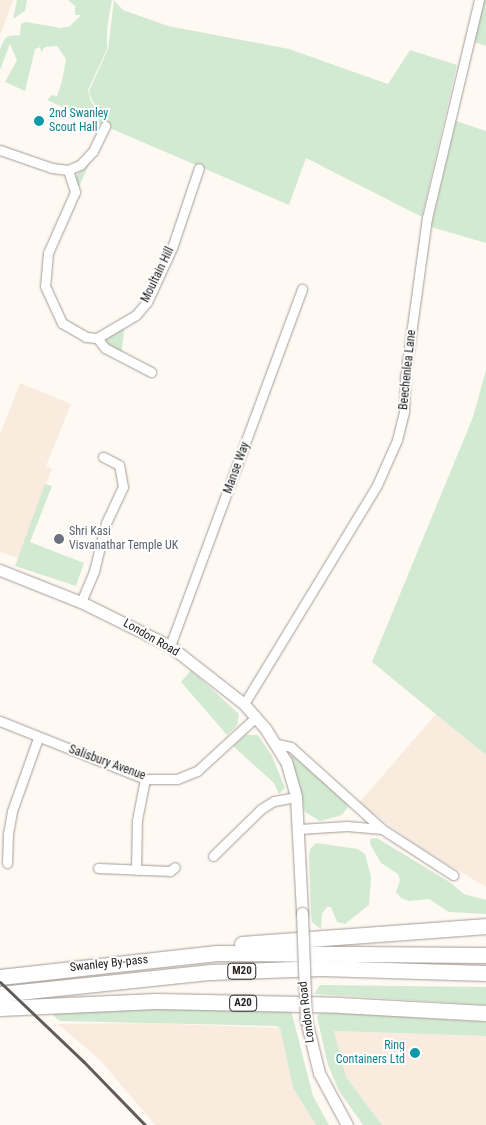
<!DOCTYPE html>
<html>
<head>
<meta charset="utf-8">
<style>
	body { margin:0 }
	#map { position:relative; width:486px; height:1125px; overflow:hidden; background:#fff9f3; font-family:"Roboto Condensed",sans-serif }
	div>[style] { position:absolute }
	.built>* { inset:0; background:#f9ecdf }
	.green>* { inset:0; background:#d3ead2 }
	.roads { filter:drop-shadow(0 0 1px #a39c96) drop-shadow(0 0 1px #a39c96) }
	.street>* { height:9px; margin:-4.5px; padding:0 4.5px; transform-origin:4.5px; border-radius:4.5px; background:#fff }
	.secondary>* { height:11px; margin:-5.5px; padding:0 5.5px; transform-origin:5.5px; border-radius:5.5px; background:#fff }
	.highway>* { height:15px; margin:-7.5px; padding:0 7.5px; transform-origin:7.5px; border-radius:7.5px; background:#fff }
	.rail>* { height:3px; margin:-1.5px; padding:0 1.5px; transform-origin:1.5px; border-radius:1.5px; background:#605c59 }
	.bridges { filter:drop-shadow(0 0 1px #a39c96) drop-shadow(0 0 1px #a39c96) }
	.secondary-bridge>* { height:11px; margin:-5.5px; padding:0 5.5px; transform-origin:5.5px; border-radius:5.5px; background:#fff }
	.dots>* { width:14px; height:14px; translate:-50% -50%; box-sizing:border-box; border:2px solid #fff; border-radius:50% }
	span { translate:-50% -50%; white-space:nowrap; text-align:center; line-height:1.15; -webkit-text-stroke:4px #fff; paint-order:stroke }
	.shield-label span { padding:1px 4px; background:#fff; border:1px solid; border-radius:4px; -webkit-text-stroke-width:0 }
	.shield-label { font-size:11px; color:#252220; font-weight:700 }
	.culture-label { font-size:12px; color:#0d838f }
	.left { translate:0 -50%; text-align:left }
	.right { translate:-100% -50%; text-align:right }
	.street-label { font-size:12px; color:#252220 }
	.worship-label { font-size:12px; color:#5b616d }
</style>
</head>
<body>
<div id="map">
	<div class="built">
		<i style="clip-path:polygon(0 0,13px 0,0 36px)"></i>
		<i style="clip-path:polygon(20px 383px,71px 404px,46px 466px,52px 469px,18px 558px,0 552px,0 434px)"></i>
		<i style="clip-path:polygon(436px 714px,486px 755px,486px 887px,419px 847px,359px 803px)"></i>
		<i style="clip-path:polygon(147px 1023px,280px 1028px,293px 1088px,316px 1125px,155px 1125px,100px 1060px,58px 1024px)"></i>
		<i style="clip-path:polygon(333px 1031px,486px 1036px,486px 1125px,382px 1125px,346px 1077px)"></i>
	</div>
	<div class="green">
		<i style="clip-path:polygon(17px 0,27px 0,25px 11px,13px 19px)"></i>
		<i style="clip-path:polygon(68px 0,112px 0,107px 28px,107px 49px,88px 90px,91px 102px,104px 114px,92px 101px,89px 91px,108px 49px,114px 0,123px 10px,168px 26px,289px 49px,388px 84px,410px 50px,457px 65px,422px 217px,306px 158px,289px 205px,105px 126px,105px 121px,101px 124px,90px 119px,83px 111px,79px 115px,47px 100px,52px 95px,57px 96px,62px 81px,66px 59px,57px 46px,45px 47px,41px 52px,40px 47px,35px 49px,25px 91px,5px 82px,17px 60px,10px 44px,0 70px,0 49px,4px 40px,8px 36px,20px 35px,21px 24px,26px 22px,61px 28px,70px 26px,81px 15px,75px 15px,75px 6px)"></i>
		<i style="clip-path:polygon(483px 0,486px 0,486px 46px,474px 42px)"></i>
		<i style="clip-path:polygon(456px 121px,486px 131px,486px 243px,431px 227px)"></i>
		<i style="clip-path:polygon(92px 158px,77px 191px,74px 178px)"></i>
		<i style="clip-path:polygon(125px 322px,121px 357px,97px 338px)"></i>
		<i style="clip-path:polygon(486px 370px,486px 755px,372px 662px,473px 417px)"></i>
		<i style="clip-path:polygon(45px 484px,52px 486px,30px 542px,84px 563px,76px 586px,15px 566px)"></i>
		<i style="clip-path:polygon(191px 670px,239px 714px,237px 726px,227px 735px,181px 682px)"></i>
		<i style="clip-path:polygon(246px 735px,258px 735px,272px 756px,285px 788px,279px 794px,274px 783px,233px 746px)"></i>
		<i style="clip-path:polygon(290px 753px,346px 802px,348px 807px,342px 815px,320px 821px,305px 812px)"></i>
		<i style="clip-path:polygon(377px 838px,451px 883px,464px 894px,486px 900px,486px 914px,449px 912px,429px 899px,409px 901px,401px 898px,396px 892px,400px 880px,398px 874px,381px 863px,370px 844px,370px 839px)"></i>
		<i style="clip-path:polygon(316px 843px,358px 849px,365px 854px,371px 877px,369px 905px,345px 924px,337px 922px,331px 907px,327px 907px,322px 914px,321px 929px,312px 922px,311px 915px,309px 857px,310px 849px)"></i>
		<i style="clip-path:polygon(320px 985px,486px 987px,486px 1005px,314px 994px)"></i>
		<i style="clip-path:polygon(132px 1006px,291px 1010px,313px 1096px,329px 1125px,316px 1125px,293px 1088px,280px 1028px,276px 1026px,60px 1021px,48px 1011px)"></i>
		<i style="clip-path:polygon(328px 1012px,486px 1022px,486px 1036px,334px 1031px,346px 1077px,382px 1125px,363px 1125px,339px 1091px,328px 1065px,317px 1017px,319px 1014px)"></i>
	</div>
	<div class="roads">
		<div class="street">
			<i style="left:0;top:150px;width:55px;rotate:19.1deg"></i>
			<i style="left:52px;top:168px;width:16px;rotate:7deg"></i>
			<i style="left:68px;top:170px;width:23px;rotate:72deg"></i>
			<i style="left:75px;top:192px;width:67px;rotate:113.9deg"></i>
			<i style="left:48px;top:253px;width:33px;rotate:95deg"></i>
			<i style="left:45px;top:286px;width:41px;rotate:65.3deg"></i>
			<i style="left:62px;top:323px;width:28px;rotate:30deg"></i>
			<i style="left:86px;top:337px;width:11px;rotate:5deg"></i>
			<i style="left:97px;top:338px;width:45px;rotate:-30.5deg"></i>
			<i style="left:136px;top:315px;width:17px;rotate:-50deg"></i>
			<i style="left:147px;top:302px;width:60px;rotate:-65.2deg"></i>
			<i style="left:172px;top:248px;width:84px;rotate:-71.4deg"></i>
			<i style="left:68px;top:170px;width:13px;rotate:-23deg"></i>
			<i style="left:80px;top:165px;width:19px;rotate:-47deg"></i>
			<i style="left:93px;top:151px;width:28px;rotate:-64deg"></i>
			<i style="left:97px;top:338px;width:13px;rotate:51deg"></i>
			<i style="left:105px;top:348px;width:52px;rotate:27.6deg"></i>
			<i style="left:81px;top:602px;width:34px;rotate:-67deg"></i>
			<i style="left:94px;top:571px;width:49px;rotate:-76deg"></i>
			<i style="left:106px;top:523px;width:40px;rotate:-65deg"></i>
			<i style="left:123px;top:487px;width:22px;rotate:-100deg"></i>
			<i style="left:119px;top:465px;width:18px;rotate:-153deg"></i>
			<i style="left:170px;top:646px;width:381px;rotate:-69.7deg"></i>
			<i style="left:244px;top:704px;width:256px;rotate:-58.7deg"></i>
			<i style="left:377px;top:485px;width:49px;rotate:-66deg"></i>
			<i style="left:397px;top:440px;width:30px;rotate:-76deg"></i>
			<i style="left:404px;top:411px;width:33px;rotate:-88deg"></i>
			<i style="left:405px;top:378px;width:162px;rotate:-82.2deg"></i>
			<i style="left:427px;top:218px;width:224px;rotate:-76.6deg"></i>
			<i style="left:0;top:721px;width:156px;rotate:21.8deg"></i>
			<i style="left:145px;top:779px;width:32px"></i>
			<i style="left:177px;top:779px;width:22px;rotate:-22deg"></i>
			<i style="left:197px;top:771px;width:80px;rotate:-42.5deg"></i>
			<i style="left:277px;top:744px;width:14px;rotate:12deg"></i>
			<i style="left:291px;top:747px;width:122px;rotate:42deg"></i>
			<i style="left:382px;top:829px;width:85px;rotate:32.9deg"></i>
			<i style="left:299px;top:829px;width:48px;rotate:-3.6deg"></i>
			<i style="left:347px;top:826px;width:35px;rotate:5deg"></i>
			<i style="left:213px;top:856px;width:67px;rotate:-44.4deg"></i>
			<i style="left:261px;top:809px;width:15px;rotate:-32deg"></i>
			<i style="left:274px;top:801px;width:22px;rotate:-10deg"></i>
			<i style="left:7px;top:863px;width:29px;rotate:-88deg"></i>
			<i style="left:8px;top:834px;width:23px;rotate:-80deg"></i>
			<i style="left:12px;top:811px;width:77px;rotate:-70.4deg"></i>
			<i style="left:98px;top:868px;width:72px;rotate:2.4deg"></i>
			<i style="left:170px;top:871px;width:6px;rotate:-39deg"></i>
			<i style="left:136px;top:870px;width:50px;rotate:-88.9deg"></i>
			<i style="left:137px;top:820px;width:42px;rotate:-79deg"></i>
		</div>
		<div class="secondary">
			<i style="left:0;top:570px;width:87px;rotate:21.6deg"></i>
			<i style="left:81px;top:602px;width:99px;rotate:26.3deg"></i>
			<i style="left:170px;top:646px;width:94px;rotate:38.1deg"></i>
			<i style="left:244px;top:704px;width:32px;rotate:49deg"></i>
			<i style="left:265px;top:728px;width:39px;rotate:58deg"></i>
			<i style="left:286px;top:761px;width:37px;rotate:74deg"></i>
			<i style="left:296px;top:797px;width:116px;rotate:87deg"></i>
			<i style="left:306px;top:1020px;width:55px;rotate:76.2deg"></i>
			<i style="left:319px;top:1073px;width:59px;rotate:61.7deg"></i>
		</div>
		<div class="highway">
			<i style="left:242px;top:944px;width:245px;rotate:-4.2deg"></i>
			<i style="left:0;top:977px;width:218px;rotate:-6.3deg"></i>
			<i style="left:217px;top:953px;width:269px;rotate:0.4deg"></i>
			<i style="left:0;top:994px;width:212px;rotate:-6deg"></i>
			<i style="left:211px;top:972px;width:110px;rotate:-2.1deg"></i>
			<i style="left:321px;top:968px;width:165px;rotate:1.7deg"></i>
			<i style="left:0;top:1008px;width:156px;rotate:-2.6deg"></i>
			<i style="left:156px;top:1001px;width:184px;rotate:1.2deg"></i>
			<i style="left:340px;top:1005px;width:146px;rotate:3.1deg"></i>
		</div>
	</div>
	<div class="rail">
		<i style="left:0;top:982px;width:115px;rotate:43.6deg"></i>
		<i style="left:83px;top:1061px;width:89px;rotate:45.9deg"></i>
	</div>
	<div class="bridges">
		<div class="secondary-bridge">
			<i style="left:302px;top:913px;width:107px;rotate:87.9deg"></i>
		</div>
	</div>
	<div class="dots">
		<i style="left:39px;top:121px;background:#0f9aa8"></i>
		<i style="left:59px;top:539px;background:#6b7280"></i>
		<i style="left:415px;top:1053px;background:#0f9aa8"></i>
	</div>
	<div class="shield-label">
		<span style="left:242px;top:971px">M20</span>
		<span style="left:243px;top:1003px">A20</span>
	</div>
	<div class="culture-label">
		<span class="left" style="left:49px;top:121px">2nd Swanley<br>Scout Hall</span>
		<span class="right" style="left:405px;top:1053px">Ring<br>Containers Ltd</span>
	</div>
	<div class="street-label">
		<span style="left:158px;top:275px;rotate:-64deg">Moultain Hill</span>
		<span style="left:408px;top:370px;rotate:-84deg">Beechenlea Lane</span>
		<span style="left:237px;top:468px;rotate:-70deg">Manse Way</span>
		<span style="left:151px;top:638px;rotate:30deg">London Road</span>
		<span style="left:107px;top:763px;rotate:20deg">Salisbury Avenue</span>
		<span style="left:109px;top:964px;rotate:-6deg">Swanley By-pass</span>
		<span style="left:307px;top:1012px;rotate:-97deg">London Road</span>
	</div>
	<div class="worship-label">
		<span class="left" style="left:69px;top:539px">Shri Kasi<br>Visvanathar Temple UK</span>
	</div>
</div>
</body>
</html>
